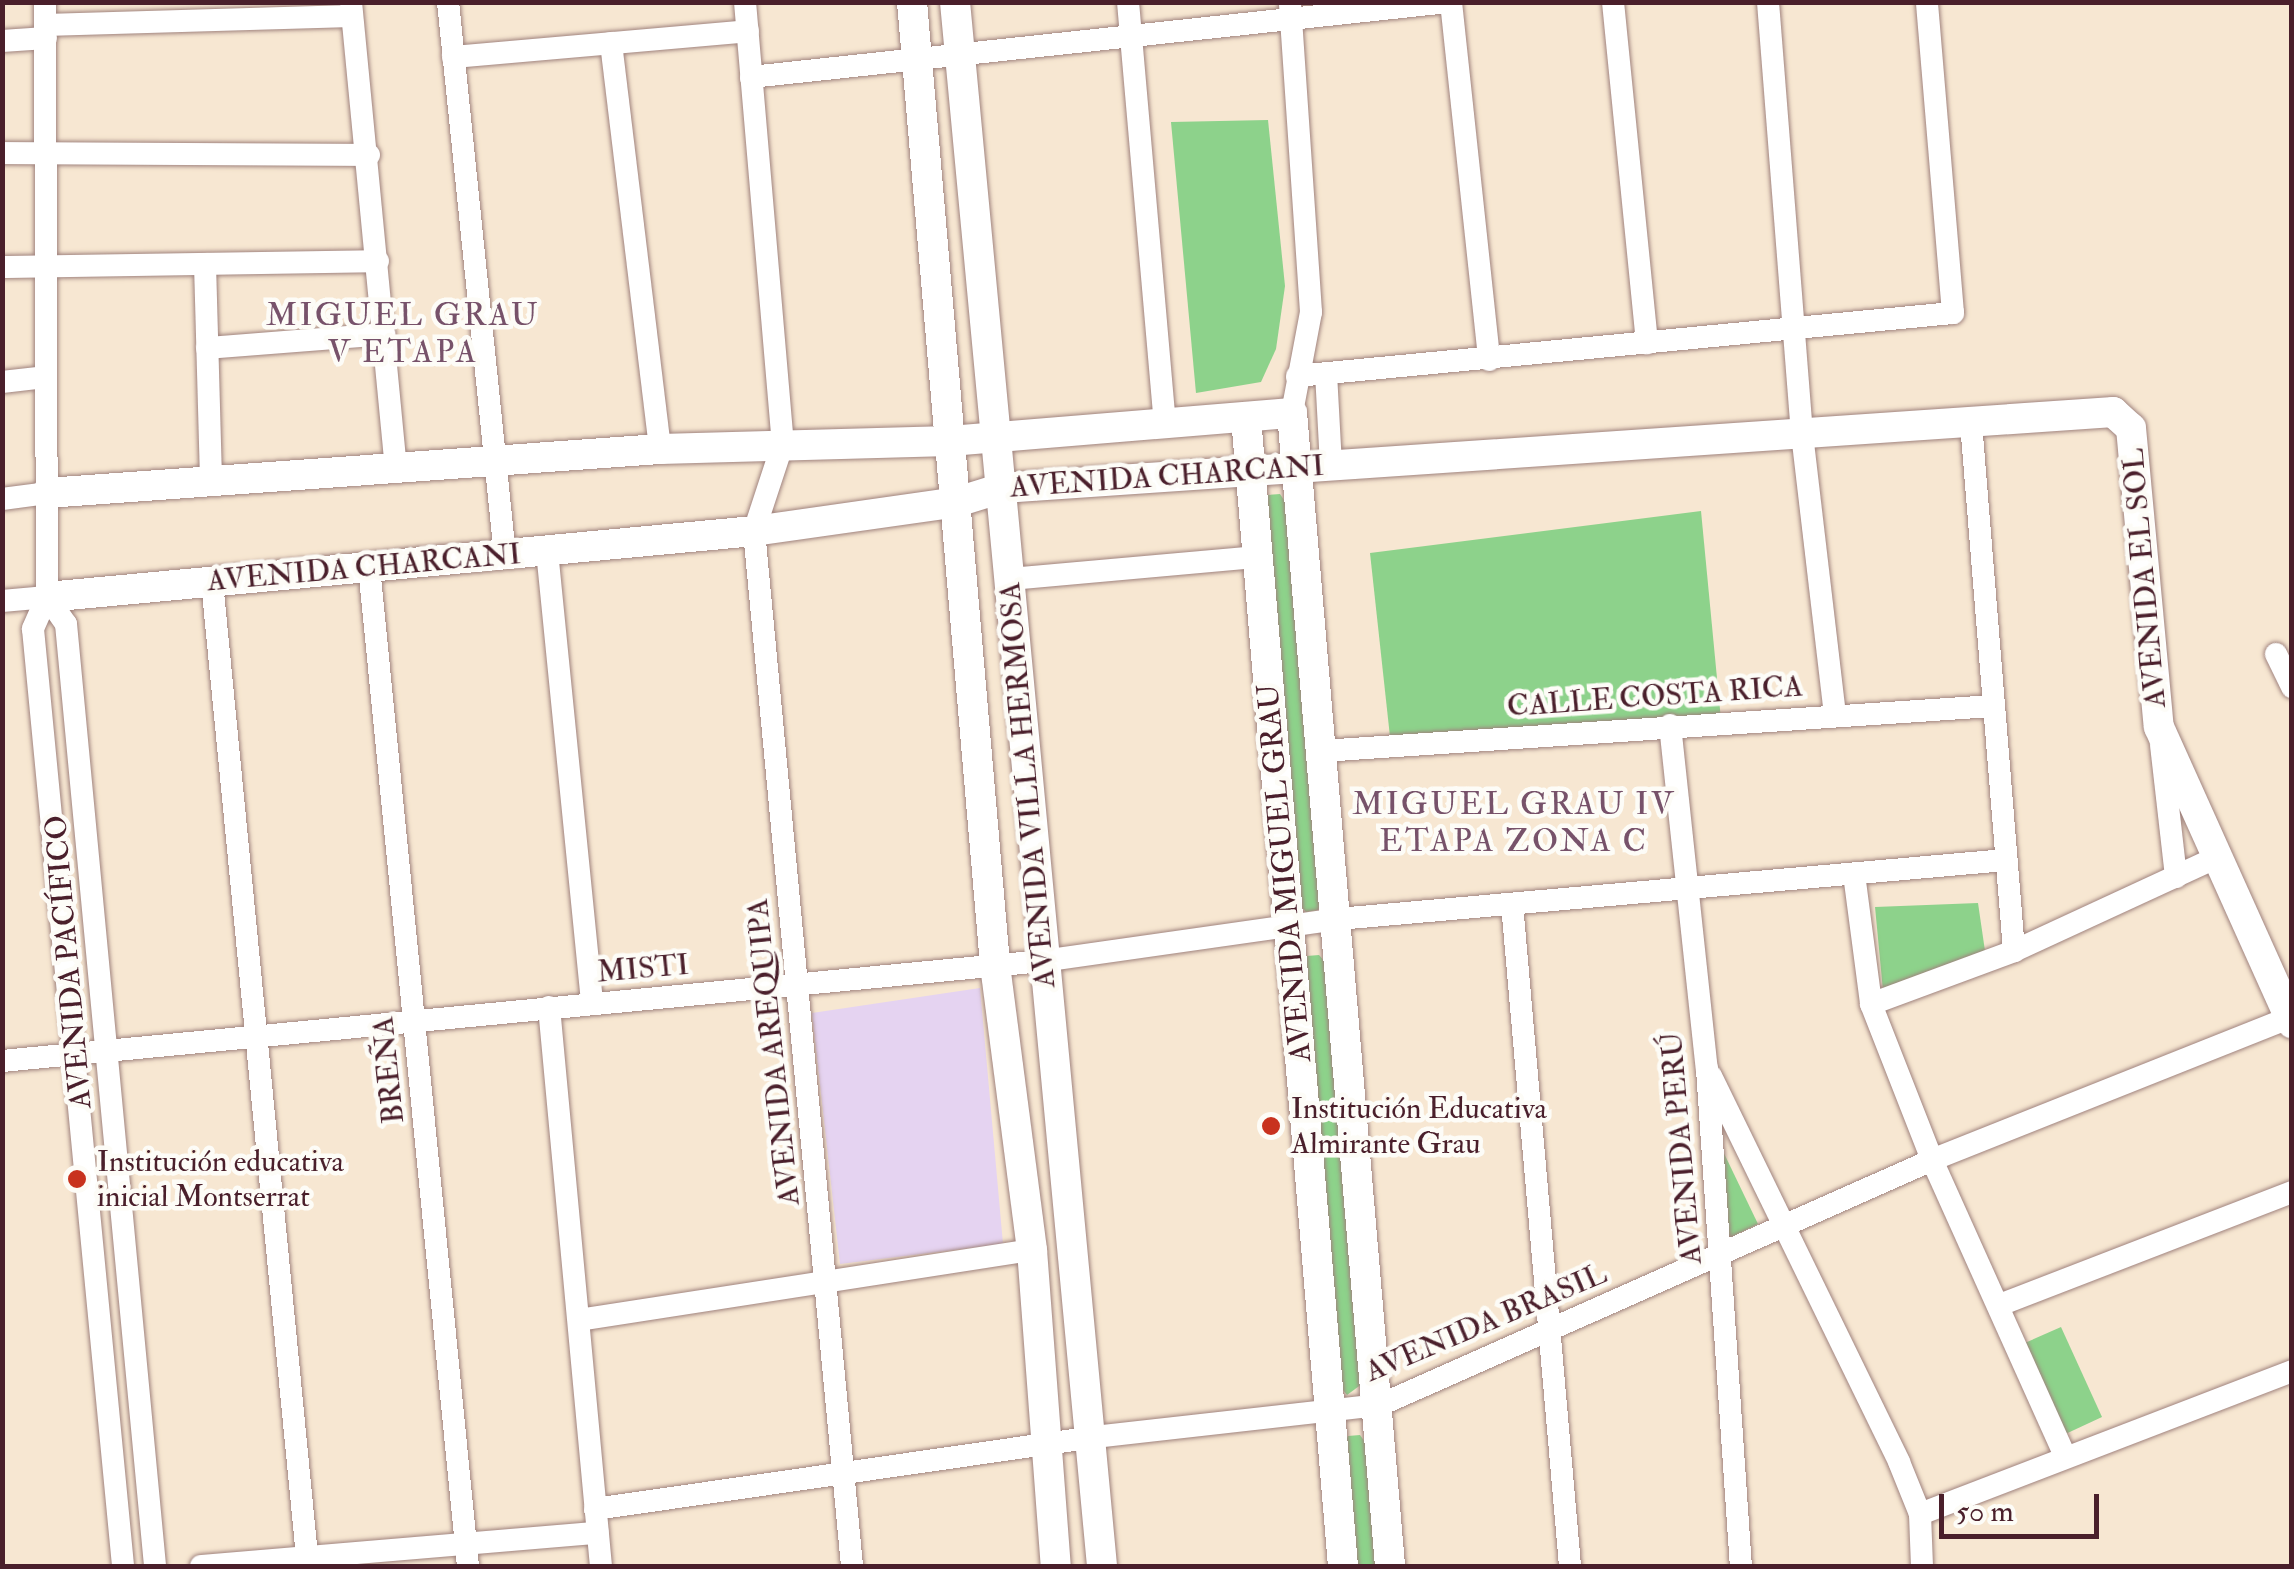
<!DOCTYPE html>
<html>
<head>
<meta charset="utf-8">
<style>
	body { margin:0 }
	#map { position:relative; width:2294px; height:1569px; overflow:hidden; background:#f7e7d2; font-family:"IM FELL Double Pica",serif }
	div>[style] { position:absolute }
	.built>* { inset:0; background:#e5d3f1 }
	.green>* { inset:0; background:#8dd28b }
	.roads { filter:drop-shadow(0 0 2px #a0837e) drop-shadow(0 0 2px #a0837e) }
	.minor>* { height:22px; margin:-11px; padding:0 11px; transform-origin:11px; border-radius:11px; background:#fff }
	.tertiary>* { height:30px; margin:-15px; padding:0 15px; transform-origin:15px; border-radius:15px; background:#fff }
	.dots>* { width:28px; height:28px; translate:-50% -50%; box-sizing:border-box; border:5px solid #fdfcf7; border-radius:50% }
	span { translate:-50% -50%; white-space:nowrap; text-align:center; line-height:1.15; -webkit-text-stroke:9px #fdfcf7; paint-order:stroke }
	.street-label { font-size:30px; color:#4a1f2b }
	.poi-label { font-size:30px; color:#4a1f2b }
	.left { translate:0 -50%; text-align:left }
	.neighbourhood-label { font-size:32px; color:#77526a; letter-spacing:2.5px }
	.frame { position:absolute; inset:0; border:5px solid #4a1f2b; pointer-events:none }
	.scale { position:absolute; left:1939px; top:1494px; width:160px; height:45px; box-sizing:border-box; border:5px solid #4a1f2b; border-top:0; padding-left:12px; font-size:30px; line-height:35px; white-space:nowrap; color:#4a1f2b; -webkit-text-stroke:8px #fdfcf7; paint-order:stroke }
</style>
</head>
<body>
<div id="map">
	<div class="built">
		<i style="clip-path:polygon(980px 988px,1003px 1244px,840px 1264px,812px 1013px)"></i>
	</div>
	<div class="green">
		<i style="clip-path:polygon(1268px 120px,1285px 286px,1276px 349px,1261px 382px,1196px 393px,1171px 122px)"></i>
		<i style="clip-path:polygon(1280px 494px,1288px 506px,1324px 899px,1318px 910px,1306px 912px,1295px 899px,1261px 506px,1268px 495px)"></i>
		<i style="clip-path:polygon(1701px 511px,1721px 720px,1391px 746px,1370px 553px)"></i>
		<i style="clip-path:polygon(1978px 903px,1985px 951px,1883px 991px,1875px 907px)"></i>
		<i style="clip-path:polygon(1319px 955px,1328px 965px,1366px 1381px,1347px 1395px,1338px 1384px,1302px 967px,1307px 956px)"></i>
		<i style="clip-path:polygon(1720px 1145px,1758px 1224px,1725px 1240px)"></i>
		<i style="clip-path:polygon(2061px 1327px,2102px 1417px,2059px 1437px,2018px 1346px)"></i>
		<i style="clip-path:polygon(1360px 1435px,1370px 1449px,1380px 1566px,1351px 1566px,1341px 1450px,1348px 1436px)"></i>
	</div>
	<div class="roads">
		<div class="minor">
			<i style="left:45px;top:2px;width:595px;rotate:89.81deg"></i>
			<i style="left:47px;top:597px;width:35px;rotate:114deg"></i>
			<i style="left:33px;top:629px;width:941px;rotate:84.51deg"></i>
			<i style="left:351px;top:2px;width:467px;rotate:84.5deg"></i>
			<i style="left:448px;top:2px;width:556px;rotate:84.12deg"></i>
			<i style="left:745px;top:2px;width:443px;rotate:85.1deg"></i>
			<i style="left:783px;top:443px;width:93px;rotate:108.2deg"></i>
			<i style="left:754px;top:531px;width:1040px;rotate:84.59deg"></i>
			<i style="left:1128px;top:2px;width:424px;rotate:85deg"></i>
			<i style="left:1451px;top:2px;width:360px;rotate:83.9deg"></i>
			<i style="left:1613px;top:2px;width:343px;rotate:84.3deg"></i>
			<i style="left:1768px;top:2px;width:433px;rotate:85.5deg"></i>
			<i style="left:1802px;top:434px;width:283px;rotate:83.3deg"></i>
			<i style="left:1290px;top:4px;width:309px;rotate:86.1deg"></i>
			<i style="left:1311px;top:312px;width:103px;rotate:100.7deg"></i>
			<i style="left:45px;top:25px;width:307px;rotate:-1.7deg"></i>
			<i style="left:2px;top:41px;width:44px;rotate:-3.9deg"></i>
			<i style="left:611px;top:43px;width:409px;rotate:83.1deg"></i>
			<i style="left:453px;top:57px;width:296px;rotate:-5deg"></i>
			<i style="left:751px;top:77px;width:701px;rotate:-6.14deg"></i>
			<i style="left:2px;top:153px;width:367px;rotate:0.3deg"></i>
			<i style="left:205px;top:264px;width:218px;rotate:88.4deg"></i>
			<i style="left:2px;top:267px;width:376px;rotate:-0.9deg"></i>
			<i style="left:207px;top:348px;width:178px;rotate:-4.5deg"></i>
			<i style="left:1326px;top:373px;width:92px;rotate:86.9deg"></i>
			<i style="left:1297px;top:376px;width:659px;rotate:-5.49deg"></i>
			<i style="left:1953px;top:313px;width:312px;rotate:-94.8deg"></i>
			<i style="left:2px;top:382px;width:43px;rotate:-6.6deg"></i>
			<i style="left:1971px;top:423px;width:530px;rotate:85.34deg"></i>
			<i style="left:2px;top:499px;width:45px;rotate:-7.6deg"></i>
			<i style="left:547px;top:551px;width:455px;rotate:84.3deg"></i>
			<i style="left:369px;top:567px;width:1004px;rotate:84.34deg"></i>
			<i style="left:1010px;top:579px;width:249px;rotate:-5.1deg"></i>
			<i style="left:212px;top:582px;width:989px;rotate:84.43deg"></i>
			<i style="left:47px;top:597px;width:33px;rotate:55deg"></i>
			<i style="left:66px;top:624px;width:946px;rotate:84.6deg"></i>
			<i style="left:2px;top:601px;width:45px;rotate:-5.1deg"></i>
			<i style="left:2276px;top:654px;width:37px;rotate:64deg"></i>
			<i style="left:1670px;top:725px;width:346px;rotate:83.9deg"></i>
			<i style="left:1707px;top:1069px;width:498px;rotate:86.1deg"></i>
			<i style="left:2161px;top:745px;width:133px;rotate:83.5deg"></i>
			<i style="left:1322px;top:751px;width:673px;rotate:-3.84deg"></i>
			<i style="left:1854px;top:874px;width:131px;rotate:82.5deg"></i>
			<i style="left:1871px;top:1004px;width:168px;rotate:68.6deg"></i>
			<i style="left:1932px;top:1160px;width:322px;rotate:65.8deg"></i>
			<i style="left:1512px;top:904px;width:665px;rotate:84.99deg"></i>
			<i style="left:1871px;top:1004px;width:153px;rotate:-20.3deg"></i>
			<i style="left:2014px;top:951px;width:224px;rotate:-24.8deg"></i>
			<i style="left:549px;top:1007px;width:561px;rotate:84.69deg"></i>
			<i style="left:2px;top:1061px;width:1045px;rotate:-5.49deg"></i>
			<i style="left:1042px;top:961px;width:299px;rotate:-8.1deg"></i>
			<i style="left:1338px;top:919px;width:671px;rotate:-5.05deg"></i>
			<i style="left:1711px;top:1076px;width:429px;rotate:64deg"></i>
			<i style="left:1899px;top:1462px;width:56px;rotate:68deg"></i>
			<i style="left:1920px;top:1514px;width:52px;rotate:87.8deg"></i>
			<i style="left:2002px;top:1304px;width:311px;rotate:-21.1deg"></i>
			<i style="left:579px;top:1320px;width:458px;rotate:-8.8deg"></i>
			<i style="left:595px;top:1509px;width:504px;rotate:-8.21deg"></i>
			<i style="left:1094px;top:1437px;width:288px;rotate:-6.4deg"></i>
			<i style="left:1380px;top:1405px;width:604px;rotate:-23.93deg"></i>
			<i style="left:1932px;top:1160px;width:387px;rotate:-21.7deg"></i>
			<i style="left:1920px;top:1514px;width:399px;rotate:-21deg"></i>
			<i style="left:201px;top:1566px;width:398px;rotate:-4.8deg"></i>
		</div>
		<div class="tertiary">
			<i style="left:912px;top:2px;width:967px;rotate:85.07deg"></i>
			<i style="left:995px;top:965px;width:287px;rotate:82.6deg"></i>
			<i style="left:1032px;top:1250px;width:317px;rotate:85.7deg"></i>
			<i style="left:955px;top:2px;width:1571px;rotate:84.63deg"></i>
			<i style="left:1246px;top:418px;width:1152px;rotate:85.17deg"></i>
			<i style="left:47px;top:493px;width:615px;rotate:-4.11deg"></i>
			<i style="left:660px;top:449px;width:290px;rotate:-1.6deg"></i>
			<i style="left:950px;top:441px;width:343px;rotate:-4.7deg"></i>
			<i style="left:1292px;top:413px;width:1157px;rotate:85.14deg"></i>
			<i style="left:47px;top:597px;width:710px;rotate:-5.33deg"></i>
			<i style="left:754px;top:531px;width:205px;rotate:-8.1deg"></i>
			<i style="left:957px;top:502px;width:47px;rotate:-17.3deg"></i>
			<i style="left:1002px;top:488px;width:1114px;rotate:-3.91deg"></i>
			<i style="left:2113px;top:412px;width:24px;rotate:42deg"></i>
			<i style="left:2131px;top:428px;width:300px;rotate:84.7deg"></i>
			<i style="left:2159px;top:727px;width:325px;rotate:65.8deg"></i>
		</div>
	</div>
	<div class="dots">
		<i style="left:1271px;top:1126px;background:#c8321e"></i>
		<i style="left:77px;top:1179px;background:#c8321e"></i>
	</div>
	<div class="street-label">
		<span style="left:1167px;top:477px;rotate:-4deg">AVENIDA CHARCANI</span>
		<span style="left:364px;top:568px;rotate:-5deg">AVENIDA CHARCANI</span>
		<span style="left:2145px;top:578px;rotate:-95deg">AVENIDA EL SOL</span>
		<span style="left:1655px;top:697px;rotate:-4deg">CALLE COSTA RICA</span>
		<span style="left:1028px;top:785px;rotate:-95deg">AVENIDA VILLA HERMOSA</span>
		<span style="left:1285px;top:873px;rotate:-95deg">AVENIDA MIGUEL GRAU</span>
		<span style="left:69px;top:962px;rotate:-95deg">AVENIDA PACÍFICO</span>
		<span style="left:643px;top:969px;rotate:-5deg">MISTI</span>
		<span style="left:774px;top:1052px;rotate:-96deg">AVENIDA AREQUIPA</span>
		<span style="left:389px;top:1070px;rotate:-96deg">BREÑA</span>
		<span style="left:1682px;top:1148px;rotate:-95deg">AVENIDA PERÚ</span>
		<span style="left:1486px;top:1323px;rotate:-23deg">AVENIDA BRASIL</span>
	</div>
	<div class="poi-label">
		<span class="left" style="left:1291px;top:1126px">Institución Educativa<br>Almirante Grau</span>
		<span class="left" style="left:97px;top:1179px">Institución educativa<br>inicial Montserrat</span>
	</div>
	<div class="neighbourhood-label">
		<span style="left:403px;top:334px">MIGUEL GRAU<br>V ETAPA</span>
		<span style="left:1514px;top:823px">MIGUEL GRAU IV<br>ETAPA ZONA C</span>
	</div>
	<div class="frame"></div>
	<div class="scale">50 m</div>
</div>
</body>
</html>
